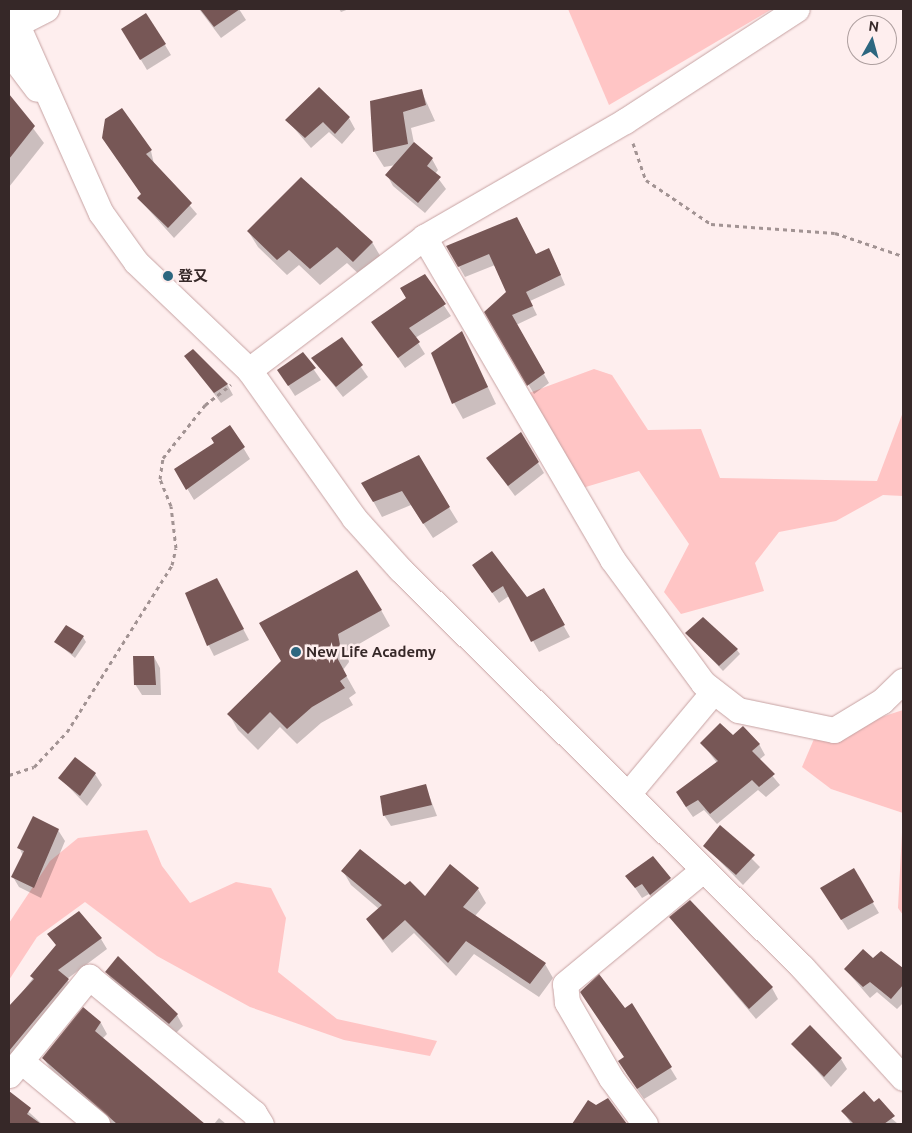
<!DOCTYPE html>
<html>
<head>
<meta charset="utf-8">
<style>
	body { margin:0 }
	#map { position:relative; width:912px; height:1133px; overflow:hidden; background:#feeeee; font-family:Ubuntu,"Noto Sans JP",sans-serif }
	div>[style] { position:absolute }
	.green>* { inset:0; background:#ffc5c5 }
	.shadow>* { inset:0; background:#0003 }
	.building>* { inset:0; background:#775756 }
	.path>* { height:3px; margin-top:-1.5px; transform-origin:0; background:repeating-linear-gradient(90deg,#a29393 0 4px,transparent 0 8px) }
	.roads { filter:drop-shadow(0 0 1px #c6a2a2) drop-shadow(0 0 1px #c6a2a2) }
	.minor>* { height:25px; margin:-12.5px; padding:0 12.5px; transform-origin:12.5px; border-radius:12.5px; background:#fff }
	.dots>* { width:14px; height:14px; translate:-50% -50%; box-sizing:border-box; border:2px solid #feeeee; border-radius:50% }
	span { translate:-50% -50%; white-space:nowrap; text-align:center; line-height:1.15; -webkit-text-stroke:5px #feeeee; paint-order:stroke }
	.poi-label { font-size:15px; color:#362828; font-weight:700 }
	.left { translate:0 -50%; text-align:left }
	.frame { position:absolute; inset:0; border:10px solid #362828; pointer-events:none }
	.north { position:absolute; left:847px; top:15px; width:50px; height:50px; box-sizing:border-box; background:#feeeee; border:1px solid #ae9f9f; border-radius:50%; rotate:7deg; font-size:14px; font-weight:700; line-height:20px; text-align:center; color:#362828 }
	.north::after { content:''; display:block; margin:auto; width:18px; height:22px; background:#2d6780; clip-path:polygon(50% 0,100% 100%,50% 72%,0 100%) }
</style>
</head>
<body>
<div id="map">
	<div class="green">
		<i style="clip-path:polygon(568px 9px,772px 9px,609px 105px)"></i>
		<i style="clip-path:polygon(594px 369px,612px 375px,648px 430px,701px 429px,720px 478px,877px 481px,903px 412px,903px 496px,883px 495px,836px 521px,779px 532px,755px 563px,764px 591px,681px 614px,664px 592px,689px 544px,639px 471px,579px 489px,529px 393px)"></i>
		<i style="clip-path:polygon(903px 710px,903px 915px,898px 908px,903px 813px,831px 789px,802px 767px,814px 739px)"></i>
		<i style="clip-path:polygon(147px 830px,162px 866px,190px 903px,236px 882px,271px 888px,286px 918px,278px 972px,337px 1019px,437px 1041px,430px 1056px,344px 1040px,250px 1007px,157px 956px,85px 902px,37px 937px,9px 980px,9px 923px,50px 861px,78px 838px)"></i>
	</div>
	<div class="shadow">
		<i style="clip-path:polygon(199px 9px,239px 9px,246px 20px,221px 38px)"></i>
		<i style="clip-path:polygon(339px 9px,349px 9px,341px 12px)"></i>
		<i style="clip-path:polygon(123px 30px,165px 45px,171px 55px,147px 70px)"></i>
		<i style="clip-path:polygon(421px 90px,435px 121px,411px 128px,414px 143px,432px 159px,438px 170px,435px 174px,446px 189px,425px 213px,393px 186px,387px 175px,396px 165px,384px 167px,374px 151px,371px 102px)"></i>
		<i style="clip-path:polygon(15px 104px,44px 143px,9px 187px,9px 112px)"></i>
		<i style="clip-path:polygon(121px 109px,151px 151px,154px 164px,197px 214px,174px 238px,138px 198px,142px 195px)"></i>
		<i style="clip-path:polygon(349px 118px,355px 129px,342px 144px,329px 132px,311px 148px,287px 120px)"></i>
		<i style="clip-path:polygon(336px 208px,372px 242px,382px 259px,363px 278px,347px 263px,320px 285px,299px 265px,287px 275px,258px 247px,248px 231px)"></i>
		<i style="clip-path:polygon(517px 219px,495px 265px,465px 277px,448px 247px)"></i>
		<i style="clip-path:polygon(555px 262px,565px 285px,530px 301px,537px 315px,516px 325px,549px 383px,534px 394px,486px 312px)"></i>
		<i style="clip-path:polygon(424px 276px,451px 316px,415px 338px,425px 354px,405px 368px,373px 322px,407px 298px)"></i>
		<i style="clip-path:polygon(462px 333px,496px 404px,463px 419px,454px 403px)"></i>
		<i style="clip-path:polygon(341px 339px,368px 377px,343px 397px,313px 359px)"></i>
		<i style="clip-path:polygon(303px 354px,321px 380px,295px 396px,279px 371px)"></i>
		<i style="clip-path:polygon(186px 356px,227px 384px,233px 395px,221px 403px)"></i>
		<i style="clip-path:polygon(230px 426px,250px 459px,194px 500px,176px 470px,215px 443px)"></i>
		<i style="clip-path:polygon(521px 434px,544px 473px,515px 496px,488px 459px)"></i>
		<i style="clip-path:polygon(418px 457px,458px 522px,433px 538px,411px 505px,382px 517px,363px 483px)"></i>
		<i style="clip-path:polygon(474px 565px,527px 599px,543px 590px,570px 637px,539px 652px,509px 596px,499px 603px)"></i>
		<i style="clip-path:polygon(223px 591px,249px 640px,214px 656px,196px 620px)"></i>
		<i style="clip-path:polygon(381px 610px,390px 626px,347px 651px,349px 662px,343px 670px,356px 693px,349px 698px,353px 705px,321px 723px,297px 744px,280px 727px,258px 750px,238px 730px,229px 714px,283px 661px)"></i>
		<i style="clip-path:polygon(687px 633px,737px 650px,740px 654px,723px 671px)"></i>
		<i style="clip-path:polygon(83px 637px,86px 642px,75px 658px,56px 642px)"></i>
		<i style="clip-path:polygon(154px 657px,160px 668px,161px 695px,142px 695px,135px 684px)"></i>
		<i style="clip-path:polygon(733px 737px,759px 744px,765px 755px,759px 760px,780px 785px,766px 797px,758px 790px,717px 824px,704px 810px,693px 817px,683px 803px,717px 763px,702px 743px)"></i>
		<i style="clip-path:polygon(95px 774px,102px 785px,87px 806px,60px 778px)"></i>
		<i style="clip-path:polygon(425px 785px,437px 816px,391px 826px,384px 815px)"></i>
		<i style="clip-path:polygon(720px 827px,760px 867px,743px 885px,705px 846px)"></i>
		<i style="clip-path:polygon(58px 830px,65px 841px,41px 898px,19px 887px,13px 877px,23px 856px,19px 847px)"></i>
		<i style="clip-path:polygon(853px 870px,879px 913px,848px 930px,828px 899px)"></i>
		<i style="clip-path:polygon(343px 871px,425px 898px,478px 889px,486px 903px,475px 916px,545px 964px,553px 978px,539px 997px,474px 954px,456px 976px,414px 933px,392px 953px,367px 920px,379px 909px,351px 885px)"></i>
		<i style="clip-path:polygon(627px 876px,670px 879px,676px 890px,657px 905px,649px 894px,642px 898px)"></i>
		<i style="clip-path:polygon(670px 917px,772px 988px,778px 999px,756px 1019px)"></i>
		<i style="clip-path:polygon(49px 934px,101px 939px,107px 949px,67px 979px,74px 991px,9px 1068px,9px 1010px,57px 946px)"></i>
		<i style="clip-path:polygon(881px 952px,903px 970px,903px 1003px,897px 1009px,877px 992px,870px 998px,845px 969px,873px 960px)"></i>
		<i style="clip-path:polygon(107px 972px,177px 1015px,183px 1026px,175px 1034px,113px 983px)"></i>
		<i style="clip-path:polygon(632px 1005px,677px 1079px,644px 1099px,626px 1073px,624px 1010px)"></i>
		<i style="clip-path:polygon(83px 1009px,101px 1023px,107px 1034px,102px 1039px,203px 1124px,112px 1124px,50px 1068px,43px 1058px)"></i>
		<i style="clip-path:polygon(793px 1044px,841px 1059px,847px 1069px,831px 1087px)"></i>
		<i style="clip-path:polygon(9px 1094px,42px 1124px,9px 1124px)"></i>
		<i style="clip-path:polygon(607px 1100px,626px 1124px,573px 1124px,588px 1102px,596px 1107px)"></i>
		<i style="clip-path:polygon(874px 1103px,898px 1124px,851px 1124px,843px 1111px)"></i>
		<i style="clip-path:polygon(219px 1118px,226px 1124px,214px 1124px)"></i>
	</div>
	<div class="building">
		<i style="clip-path:polygon(200px 9px,240px 9px,214px 27px)"></i>
		<i style="clip-path:polygon(146px 13px,166px 44px,140px 60px,121px 29px)"></i>
		<i style="clip-path:polygon(319px 87px,350px 117px,335px 134px,323px 122px,305px 138px,285px 120px)"></i>
		<i style="clip-path:polygon(422px 89px,426px 105px,403px 112px,408px 144px,373px 152px,370px 101px)"></i>
		<i style="clip-path:polygon(9px 94px,35px 126px,9px 159px)"></i>
		<i style="clip-path:polygon(122px 108px,152px 150px,146px 154px,192px 203px,168px 228px,137px 198px,141px 194px,102px 138px,105px 119px)"></i>
		<i style="clip-path:polygon(414px 142px,433px 158px,427px 166px,441px 177px,418px 203px,385px 175px)"></i>
		<i style="clip-path:polygon(301px 177px,373px 242px,353px 262px,337px 247px,310px 269px,289px 250px,277px 260px,247px 231px)"></i>
		<i style="clip-path:polygon(517px 217px,536px 254px,549px 248px,561px 275px,526px 292px,533px 306px,512px 315px,545px 373px,527px 386px,484px 312px,506px 292px,489px 254px,458px 267px,446px 246px)"></i>
		<i style="clip-path:polygon(425px 274px,446px 304px,409px 328px,420px 342px,398px 358px,371px 322px,406px 298px,400px 288px)"></i>
		<i style="clip-path:polygon(462px 331px,488px 387px,452px 404px,431px 353px)"></i>
		<i style="clip-path:polygon(342px 337px,363px 365px,336px 387px,311px 358px)"></i>
		<i style="clip-path:polygon(193px 349px,228px 384px,214px 393px,184px 356px)"></i>
		<i style="clip-path:polygon(303px 352px,316px 368px,288px 386px,277px 370px)"></i>
		<i style="clip-path:polygon(230px 425px,245px 447px,186px 490px,174px 469px,214px 443px,211px 438px)"></i>
		<i style="clip-path:polygon(521px 432px,539px 462px,508px 486px,486px 458px)"></i>
		<i style="clip-path:polygon(419px 455px,450px 507px,423px 524px,402px 491px,373px 502px,361px 483px)"></i>
		<i style="clip-path:polygon(492px 551px,527px 597px,544px 588px,565px 625px,531px 642px,503px 586px,492px 593px,472px 565px)"></i>
		<i style="clip-path:polygon(357px 570px,382px 610px,338px 634px,340px 645px,334px 652px,347px 676px,340px 681px,345px 688px,312px 707px,287px 729px,270px 712px,248px 734px,227px 714px,281px 661px,259px 623px)"></i>
		<i style="clip-path:polygon(217px 578px,244px 629px,207px 646px,185px 593px)"></i>
		<i style="clip-path:polygon(703px 617px,738px 649px,719px 666px,685px 633px)"></i>
		<i style="clip-path:polygon(66px 625px,84px 636px,72px 654px,54px 642px)"></i>
		<i style="clip-path:polygon(133px 656px,154px 656px,156px 685px,134px 685px)"></i>
		<i style="clip-path:polygon(720px 723px,733px 735px,743px 726px,760px 744px,752px 751px,775px 774px,759px 787px,752px 780px,710px 814px,698px 800px,686px 807px,676px 792px,718px 761px,700px 743px)"></i>
		<i style="clip-path:polygon(75px 757px,96px 773px,80px 796px,58px 778px)"></i>
		<i style="clip-path:polygon(426px 784px,432px 805px,383px 816px,380px 796px)"></i>
		<i style="clip-path:polygon(33px 816px,59px 829px,34px 888px,11px 877px,24px 851px,17px 848px)"></i>
		<i style="clip-path:polygon(720px 825px,755px 855px,736px 875px,703px 846px)"></i>
		<i style="clip-path:polygon(360px 849px,405px 885px,410px 881px,425px 896px,450px 864px,479px 888px,463px 907px,546px 963px,530px 984px,466px 941px,448px 963px,405px 920px,383px 940px,366px 919px,382px 905px,341px 871px)"></i>
		<i style="clip-path:polygon(653px 856px,671px 878px,650px 895px,642px 884px,635px 888px,625px 876px)"></i>
		<i style="clip-path:polygon(854px 868px,874px 902px,841px 920px,820px 888px)"></i>
		<i style="clip-path:polygon(690px 900px,773px 987px,749px 1009px,669px 917px)"></i>
		<i style="clip-path:polygon(79px 911px,102px 938px,58px 970px,69px 979px,9px 1051px,9px 1006px,34px 979px,30px 976px,56px 945px,47px 934px)"></i>
		<i style="clip-path:polygon(863px 949px,873px 958px,881px 951px,903px 968px,903px 985px,891px 999px,870px 982px,863px 987px,844px 969px)"></i>
		<i style="clip-path:polygon(118px 956px,178px 1014px,169px 1024px,105px 972px)"></i>
		<i style="clip-path:polygon(599px 974px,625px 1008px,632px 1003px,672px 1067px,637px 1089px,618px 1061px,624px 1057px,580px 992px)"></i>
		<i style="clip-path:polygon(83px 1007px,101px 1022px,95px 1031px,205px 1124px,117px 1124px,42px 1058px)"></i>
		<i style="clip-path:polygon(810px 1025px,842px 1058px,824px 1077px,791px 1044px)"></i>
		<i style="clip-path:polygon(9px 1091px,31px 1108px,27px 1114px,41px 1124px,9px 1124px)"></i>
		<i style="clip-path:polygon(864px 1091px,874px 1102px,879px 1098px,895px 1116px,884px 1124px,854px 1124px,841px 1111px)"></i>
		<i style="clip-path:polygon(608px 1098px,627px 1124px,572px 1124px,588px 1100px,596px 1105px)"></i>
	</div>
	<div class="path">
		<i style="left:633px;top:143px;width:39px;rotate:71deg"></i>
		<i style="left:646px;top:180px;width:78px;rotate:34.1deg"></i>
		<i style="left:711px;top:224px;width:124px;rotate:4.2deg"></i>
		<i style="left:835px;top:233px;width:72px;rotate:18.7deg"></i>
		<i style="left:9px;top:775px;width:26px;rotate:-18deg"></i>
		<i style="left:34px;top:767px;width:48px;rotate:-46.7deg"></i>
		<i style="left:67px;top:732px;width:197px;rotate:-57.8deg"></i>
		<i style="left:172px;top:565px;width:17px;rotate:-77deg"></i>
		<i style="left:176px;top:548px;width:42px;rotate:-96.8deg"></i>
		<i style="left:171px;top:506px;width:29px;rotate:-112deg"></i>
		<i style="left:160px;top:479px;width:21px;rotate:-82deg"></i>
		<i style="left:163px;top:458px;width:68px;rotate:-51.6deg"></i>
		<i style="left:205px;top:405px;width:33px;rotate:-38deg"></i>
	</div>
	<div class="roads">
		<div class="minor">
			<i style="left:10px;top:9px;width:223px;rotate:66deg"></i>
			<i style="left:101px;top:213px;width:60px;rotate:54.5deg"></i>
			<i style="left:136px;top:262px;width:156px;rotate:43.7deg"></i>
			<i style="left:249px;top:370px;width:181px;rotate:54.6deg"></i>
			<i style="left:354px;top:518px;width:69px;rotate:48deg"></i>
			<i style="left:400px;top:569px;width:566px;rotate:44.71deg"></i>
			<i style="left:802px;top:967px;width:150px;rotate:47.7deg"></i>
			<i style="left:9px;top:28px;width:42px;rotate:-27.2deg"></i>
			<i style="left:9px;top:52px;width:46px;rotate:52.9deg"></i>
			<i style="left:424px;top:237px;width:373px;rotate:59.7deg"></i>
			<i style="left:612px;top:559px;width:154px;rotate:53.7deg"></i>
			<i style="left:703px;top:683px;width:44px;rotate:37.6deg"></i>
			<i style="left:738px;top:710px;width:98px;rotate:11.8deg"></i>
			<i style="left:834px;top:730px;width:56px;rotate:-31.1deg"></i>
			<i style="left:882px;top:701px;width:29px;rotate:-44deg"></i>
			<i style="left:249px;top:370px;width:220px;rotate:-37.2deg"></i>
			<i style="left:424px;top:237px;width:232px;rotate:-30deg"></i>
			<i style="left:625px;top:121px;width:205px;rotate:-33.1deg"></i>
			<i style="left:628px;top:794px;width:133px;rotate:-50.2deg"></i>
			<i style="left:21px;top:1061px;width:99px;rotate:39.7deg"></i>
			<i style="left:9px;top:1075px;width:127px;rotate:-50.8deg"></i>
			<i style="left:89px;top:977px;width:214px;rotate:39.5deg"></i>
			<i style="left:254px;top:1113px;width:13px;rotate:58deg"></i>
			<i style="left:645px;top:1124px;width:57px;rotate:-126.5deg"></i>
			<i style="left:611px;top:1078px;width:88px;rotate:-120.1deg"></i>
			<i style="left:567px;top:1002px;width:18px;rotate:-96deg"></i>
			<i style="left:565px;top:984px;width:179px;rotate:-39.6deg"></i>
		</div>
	</div>
	<div class="dots">
		<i style="left:168px;top:276px;background:#2d6780"></i>
		<i style="left:296px;top:652px;background:#2d6780"></i>
	</div>
	<div class="poi-label">
		<span class="left" style="left:178px;top:276px">登又</span>
		<span class="left" style="left:306px;top:652px">New Life Academy</span>
	</div>
	<div class="frame"></div>
	<div class="north">N</div>
</div>
</body>
</html>
